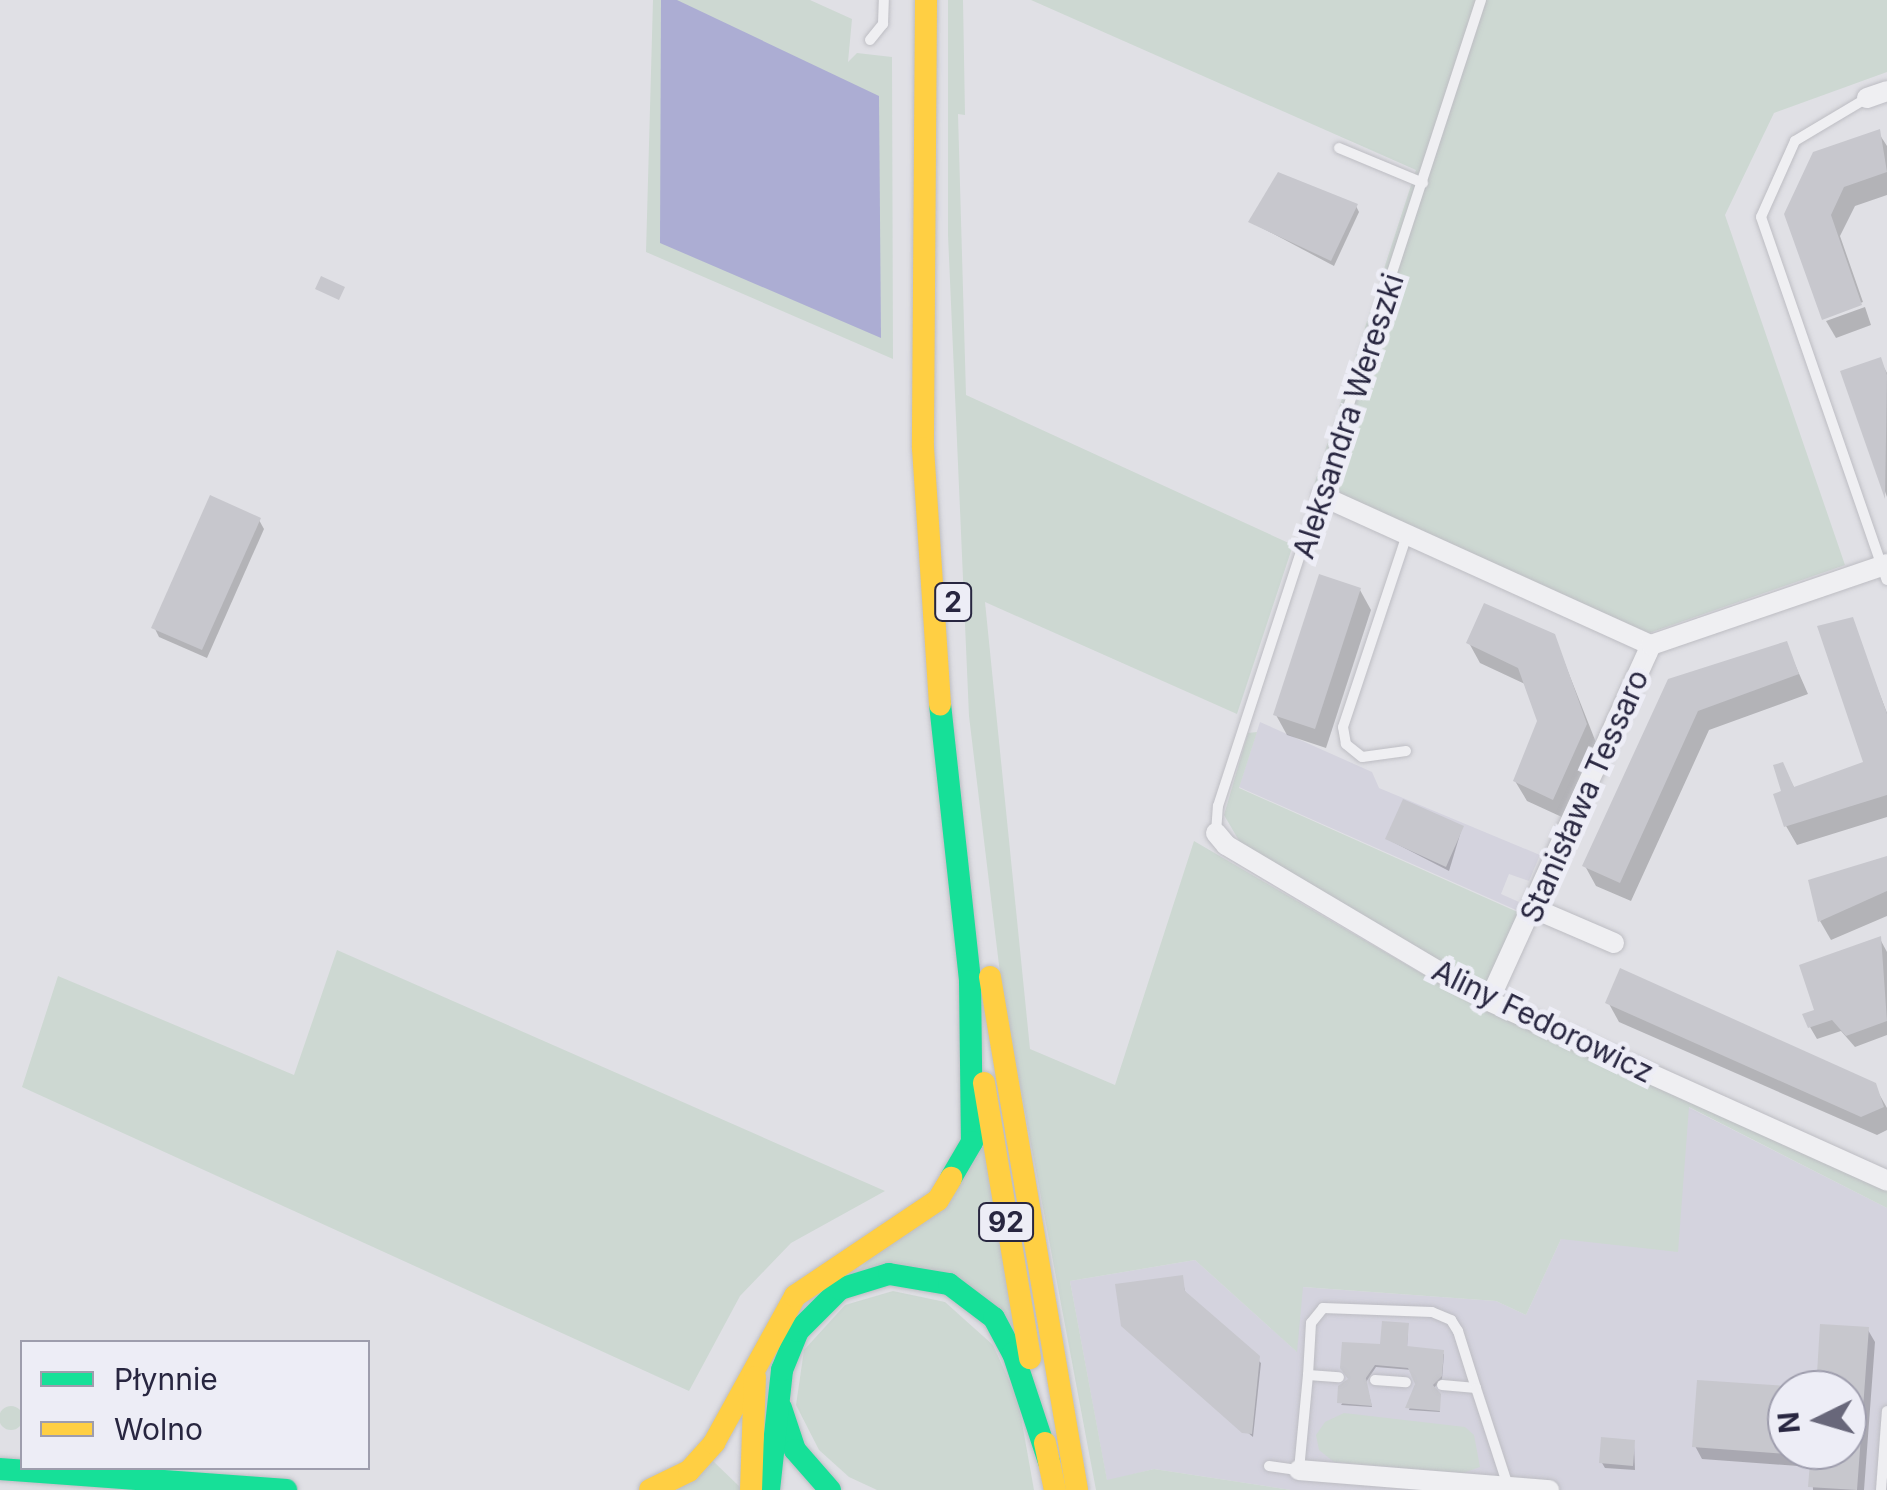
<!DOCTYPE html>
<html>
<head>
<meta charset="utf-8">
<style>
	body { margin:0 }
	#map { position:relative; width:1887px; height:1490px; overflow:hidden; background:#e0e0e5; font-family:Inter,sans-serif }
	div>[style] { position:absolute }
	.built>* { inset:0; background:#d4d3de }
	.green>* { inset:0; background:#cdd8d2 }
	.round { border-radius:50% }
	.water>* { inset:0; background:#acadd3 }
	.shadow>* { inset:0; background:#0003 }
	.building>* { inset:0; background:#c7c7cd }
	.roads { filter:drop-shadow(0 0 2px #bdbdc3) drop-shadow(0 0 2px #bdbdc3) }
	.lane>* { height:10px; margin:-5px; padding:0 5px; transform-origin:5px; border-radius:5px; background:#efeff2 }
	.street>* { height:20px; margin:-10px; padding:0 10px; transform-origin:10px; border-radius:10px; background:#efeff2 }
	.fast>* { height:22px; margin:-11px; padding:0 11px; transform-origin:11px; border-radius:11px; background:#16e098 }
	.slow>* { height:22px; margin:-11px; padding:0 11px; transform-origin:11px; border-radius:11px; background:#ffcf43 }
	span { translate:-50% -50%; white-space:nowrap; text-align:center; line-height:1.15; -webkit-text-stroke:10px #ededf6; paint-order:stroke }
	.shield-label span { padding:2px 8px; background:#ededf6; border:2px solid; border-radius:8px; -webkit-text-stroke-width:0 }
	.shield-label { font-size:28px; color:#282640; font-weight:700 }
	.street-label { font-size:30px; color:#282640 }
	.legend { position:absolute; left:20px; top:1340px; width:350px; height:130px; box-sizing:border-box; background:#ededf6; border:2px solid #9e9dad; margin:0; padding:12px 18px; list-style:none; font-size:30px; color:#282640 }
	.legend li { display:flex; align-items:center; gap:20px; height:50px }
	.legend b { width:50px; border:2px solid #9e9dad }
	.north { position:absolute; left:1767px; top:1370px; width:100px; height:100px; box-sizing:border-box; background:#ededf6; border:2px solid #9e9dad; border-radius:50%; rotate:265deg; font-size:28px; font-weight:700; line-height:40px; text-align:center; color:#282640 }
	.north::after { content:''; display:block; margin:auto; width:35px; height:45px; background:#68677a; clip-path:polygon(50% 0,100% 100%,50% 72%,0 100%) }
</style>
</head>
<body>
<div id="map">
	<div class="built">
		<i style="clip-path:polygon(1260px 722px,1372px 772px,1379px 788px,1540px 855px,1529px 881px,1509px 874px,1501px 894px,1519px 902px,1516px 910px,1239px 787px)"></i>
		<i style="clip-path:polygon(evenodd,1688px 1107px,1887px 1208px,1887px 1490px,1291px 1490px,1154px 1469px,1107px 1481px,1070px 1281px,1195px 1260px,1296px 1351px,1302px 1287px,1496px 1301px,1526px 1315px,1561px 1239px,1688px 1107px,1787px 1390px,1847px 1390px,1847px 1450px,1787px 1450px,1787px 1390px)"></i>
	</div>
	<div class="green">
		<i style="clip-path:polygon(653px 0,810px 0,852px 19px,848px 62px,857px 53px,892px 57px,893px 359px,646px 252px)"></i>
		<i style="clip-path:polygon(948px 0,963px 0,965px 115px,958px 114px,966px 395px,1293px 545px,1237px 714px,985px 602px,1030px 1049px,1115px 1085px,1194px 841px,1467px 1000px,1887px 1190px,1887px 1208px,1689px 1107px,1678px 1252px,1561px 1239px,1526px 1315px,1496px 1301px,1303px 1287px,1297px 1352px,1195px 1260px,1070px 1281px,1107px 1480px,1154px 1469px,1291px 1490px,1096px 1490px,1002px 990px,969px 716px,948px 235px)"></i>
		<i style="clip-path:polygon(1031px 0,1887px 0,1887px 72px,1774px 113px,1725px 215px,1845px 565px,1649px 633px,1314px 485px,1416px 170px)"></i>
		<i style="clip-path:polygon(1257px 732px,1239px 788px,1522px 914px,1491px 983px,1479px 987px,1241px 844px,1224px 815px,1248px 733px)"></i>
		<i style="clip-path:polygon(337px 950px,885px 1191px,791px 1243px,740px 1296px,689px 1391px,22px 1087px,58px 976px,294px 1075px)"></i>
		<i style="clip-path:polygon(983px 1138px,1016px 1328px,885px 1265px,766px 1369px)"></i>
		<i style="clip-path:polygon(893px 1291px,945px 1302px,993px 1345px,1018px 1400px,1034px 1490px,877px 1490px,849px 1477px,819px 1450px,796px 1405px,804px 1350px,845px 1305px)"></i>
		<i class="round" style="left:-1px;top:1406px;width:24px;height:24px"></i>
		<i style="clip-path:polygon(1344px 1413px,1465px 1427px,1474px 1435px,1480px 1467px,1463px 1473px,1334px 1462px,1319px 1450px,1316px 1435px,1325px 1422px)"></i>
		<i style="clip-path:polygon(713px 1461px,743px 1490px,676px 1490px)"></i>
	</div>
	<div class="water">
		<i style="clip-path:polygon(661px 0,677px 0,879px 96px,881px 338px,660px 243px)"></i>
	</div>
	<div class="shadow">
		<i style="clip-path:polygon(1878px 132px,1887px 146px,1887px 195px,1855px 206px,1840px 236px,1863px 302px,1824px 317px,1787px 214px)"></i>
		<i style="clip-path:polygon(1356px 206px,1359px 212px,1334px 266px,1251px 222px)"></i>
		<i style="clip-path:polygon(1865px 307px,1871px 325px,1836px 338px,1826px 321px)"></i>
		<i style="clip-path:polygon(1880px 360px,1887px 373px,1887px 497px,1843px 373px)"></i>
		<i style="clip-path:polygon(259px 520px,264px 529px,207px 658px,159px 637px,154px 627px)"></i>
		<i style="clip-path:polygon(1360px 590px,1371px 610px,1326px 748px,1287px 735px,1276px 715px)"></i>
		<i style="clip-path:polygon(1851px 620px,1887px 713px,1887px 817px,1797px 845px,1786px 826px,1782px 765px,1795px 789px,1866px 763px)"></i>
		<i style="clip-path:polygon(1554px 636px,1597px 745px,1564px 818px,1527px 801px,1515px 781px,1540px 721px,1527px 685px,1480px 663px,1469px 643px)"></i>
		<i style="clip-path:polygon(1786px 644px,1808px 694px,1709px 730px,1631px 901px,1596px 886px,1585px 866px,1670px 681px)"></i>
		<i style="clip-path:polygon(1462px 828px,1449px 871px,1387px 839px)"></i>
		<i style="clip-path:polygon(1887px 857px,1887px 916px,1831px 940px,1820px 921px)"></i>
		<i style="clip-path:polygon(1880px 939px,1887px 952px,1887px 1035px,1855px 1047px,1841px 1031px,1817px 1039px,1810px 1027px)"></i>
		<i style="clip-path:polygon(1608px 1002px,1874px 1085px,1887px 1108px,1887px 1130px,1877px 1135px,1619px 1022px)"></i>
		<i style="clip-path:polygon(1181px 1277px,1186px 1294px,1261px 1363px,1253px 1437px,1127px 1330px)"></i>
		<i style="clip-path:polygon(1408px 1325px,1407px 1349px,1444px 1354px,1442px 1379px,1433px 1389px,1440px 1412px,1409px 1410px,1417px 1384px,1412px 1370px,1376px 1367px,1366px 1382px,1372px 1407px,1341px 1405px,1382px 1347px)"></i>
		<i style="clip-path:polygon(1868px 1330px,1875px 1342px,1864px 1490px,1813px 1490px,1812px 1467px,1702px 1459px,1695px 1446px,1700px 1382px,1806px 1390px,1787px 1390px,1787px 1450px,1847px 1450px,1847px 1390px,1818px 1390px)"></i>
		<i style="clip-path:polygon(1634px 1442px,1635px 1470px,1605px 1468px,1602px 1463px)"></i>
	</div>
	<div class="building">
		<i style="clip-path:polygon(1880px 129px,1887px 172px,1844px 187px,1831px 215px,1862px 305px,1822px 320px,1784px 214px,1813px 152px)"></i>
		<i style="clip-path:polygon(1278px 172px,1358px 204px,1331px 261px,1248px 222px)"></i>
		<i style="clip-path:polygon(321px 276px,345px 287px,339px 300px,315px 289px)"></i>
		<i style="clip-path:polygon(1881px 357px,1887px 375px,1885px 499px,1840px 371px)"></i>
		<i style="clip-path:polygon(210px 495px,261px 518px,202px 650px,151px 628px)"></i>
		<i style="clip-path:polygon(1319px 574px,1361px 588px,1315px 729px,1273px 715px)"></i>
		<i style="clip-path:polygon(1484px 603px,1555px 634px,1587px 724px,1553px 800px,1513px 781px,1537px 721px,1518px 668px,1466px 643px)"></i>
		<i style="clip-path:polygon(1853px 617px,1887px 714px,1887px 795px,1784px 827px,1773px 794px,1781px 791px,1773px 765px,1783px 762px,1794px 787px,1863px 762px,1817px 626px)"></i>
		<i style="clip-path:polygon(1787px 641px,1799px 674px,1698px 711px,1620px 883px,1582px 866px,1668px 679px)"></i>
		<i style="clip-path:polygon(1403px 799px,1464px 826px,1446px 867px,1385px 839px)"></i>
		<i style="clip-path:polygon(1887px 856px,1887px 891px,1818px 922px,1808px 880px)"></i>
		<i style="clip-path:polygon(1881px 936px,1887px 1021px,1846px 1036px,1832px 1020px,1808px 1028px,1802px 1014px,1814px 1010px,1799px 965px)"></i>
		<i style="clip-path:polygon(1620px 968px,1876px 1083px,1884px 1107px,1861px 1117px,1605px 1003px)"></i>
		<i style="clip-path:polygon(1183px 1275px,1185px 1291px,1260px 1356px,1252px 1434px,1242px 1433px,1121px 1326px,1115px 1284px)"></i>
		<i style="clip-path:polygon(1382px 1321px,1409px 1323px,1407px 1346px,1444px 1350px,1442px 1376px,1433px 1385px,1441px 1394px,1440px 1411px,1405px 1408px,1415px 1384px,1408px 1368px,1375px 1365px,1366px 1378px,1372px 1406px,1337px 1403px,1338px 1386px,1348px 1379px,1340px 1368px,1342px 1342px,1380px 1344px)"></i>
		<i style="clip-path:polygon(1820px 1324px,1869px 1327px,1857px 1490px,1808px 1487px,1811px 1450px,1847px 1450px,1847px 1390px,1816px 1390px)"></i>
		<i style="clip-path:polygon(1697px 1380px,1787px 1386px,1787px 1454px,1692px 1447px)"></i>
		<i style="clip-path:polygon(1601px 1437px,1635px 1440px,1633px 1466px,1599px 1463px)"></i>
	</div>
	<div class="roads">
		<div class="lane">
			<i style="left:870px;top:40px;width:21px;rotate:-51deg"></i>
			<i style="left:883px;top:24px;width:24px;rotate:-88deg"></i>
			<i style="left:1867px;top:98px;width:84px;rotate:149.2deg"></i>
			<i style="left:1795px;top:141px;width:83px;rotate:114.1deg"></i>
			<i style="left:1761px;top:217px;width:384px;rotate:70.9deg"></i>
			<i style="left:1339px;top:148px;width:91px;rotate:22.6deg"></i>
			<i style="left:1406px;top:751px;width:44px;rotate:172.2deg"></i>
			<i style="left:1362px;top:757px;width:21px;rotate:-141deg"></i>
			<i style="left:1346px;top:744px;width:17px;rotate:-100deg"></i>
			<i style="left:1343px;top:727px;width:202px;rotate:-71.6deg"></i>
			<i style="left:1216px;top:833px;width:27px;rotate:-86deg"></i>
			<i style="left:1218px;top:806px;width:848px;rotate:-71.93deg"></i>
			<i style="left:1308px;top:1375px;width:52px;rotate:-86.7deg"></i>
			<i style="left:1311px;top:1323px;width:19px;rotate:-51deg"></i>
			<i style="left:1323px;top:1308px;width:109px;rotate:2.1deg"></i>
			<i style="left:1432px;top:1312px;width:21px;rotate:23deg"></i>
			<i style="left:1451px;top:1320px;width:13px;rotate:58deg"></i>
			<i style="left:1458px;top:1331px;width:60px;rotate:72.5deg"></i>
			<i style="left:1375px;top:1380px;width:31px;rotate:4deg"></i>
			<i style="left:1442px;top:1385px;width:34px;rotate:5deg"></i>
			<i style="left:1476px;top:1388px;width:103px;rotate:71.9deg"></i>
			<i style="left:1269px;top:1466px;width:30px;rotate:8deg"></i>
			<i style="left:1299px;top:1470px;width:95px;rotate:-84.6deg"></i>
			<i style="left:1308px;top:1375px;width:31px;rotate:4deg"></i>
			<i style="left:1881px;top:1490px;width:79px;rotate:-85.7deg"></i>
		</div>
		<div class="street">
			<i style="left:1867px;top:98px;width:21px;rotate:-19deg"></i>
			<i style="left:1322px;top:496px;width:361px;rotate:24.4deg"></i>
			<i style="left:1651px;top:645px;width:391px;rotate:114.5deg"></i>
			<i style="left:1651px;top:645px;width:250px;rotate:-18.9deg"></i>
			<i style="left:1216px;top:833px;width:16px;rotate:50deg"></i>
			<i style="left:1226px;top:845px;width:306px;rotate:30.7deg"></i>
			<i style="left:1489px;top:1001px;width:437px;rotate:24.3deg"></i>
			<i style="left:1535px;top:909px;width:86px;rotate:23.3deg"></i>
			<i style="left:1299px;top:1470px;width:251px;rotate:4.6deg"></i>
		</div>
		<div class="fast">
			<i style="left:940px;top:704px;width:279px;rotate:83.8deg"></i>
			<i style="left:970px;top:981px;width:161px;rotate:89.3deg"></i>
			<i style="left:972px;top:1142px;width:42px;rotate:120.3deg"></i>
			<i style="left:781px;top:1408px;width:44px;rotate:71.6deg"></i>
			<i style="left:795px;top:1450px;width:53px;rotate:48.8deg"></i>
			<i style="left:0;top:1469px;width:287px;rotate:4.2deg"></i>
			<i style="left:769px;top:1490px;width:121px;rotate:-83.8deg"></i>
			<i style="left:782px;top:1370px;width:42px;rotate:-67.7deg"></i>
			<i style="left:798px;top:1331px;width:59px;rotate:-45deg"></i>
			<i style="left:840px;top:1289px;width:51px;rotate:-17deg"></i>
			<i style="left:889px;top:1274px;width:61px;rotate:9.5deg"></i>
			<i style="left:949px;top:1284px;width:56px;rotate:37.1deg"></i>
			<i style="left:994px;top:1318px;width:40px;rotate:62deg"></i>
			<i style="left:1013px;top:1353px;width:115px;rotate:71.7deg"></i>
		</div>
		<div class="slow">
			<i style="left:926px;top:0;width:448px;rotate:90.4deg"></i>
			<i style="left:923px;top:448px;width:257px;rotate:86.2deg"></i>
			<i style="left:990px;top:977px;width:520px;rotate:80.37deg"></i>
			<i style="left:984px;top:1083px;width:279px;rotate:80.5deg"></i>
			<i style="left:1045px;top:1443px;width:48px;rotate:78deg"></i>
			<i style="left:650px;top:1490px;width:43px;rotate:-26deg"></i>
			<i style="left:689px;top:1471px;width:38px;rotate:-48deg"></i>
			<i style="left:714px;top:1443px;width:168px;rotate:-61.1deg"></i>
			<i style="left:795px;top:1296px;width:172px;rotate:-33.9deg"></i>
			<i style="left:938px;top:1200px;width:26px;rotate:-59deg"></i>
			<i style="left:751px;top:1490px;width:113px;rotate:-88deg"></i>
		</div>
	</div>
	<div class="shield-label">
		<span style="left:953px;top:602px">2</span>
		<span style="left:1006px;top:1222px">92</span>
	</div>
	<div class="street-label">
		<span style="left:1348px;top:416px;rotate:-72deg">Aleksandra Wereszki</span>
		<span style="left:1584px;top:796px;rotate:-66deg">Stanisława Tessaro</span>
		<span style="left:1543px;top:1021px;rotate:26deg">Aliny Fedorowicz</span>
	</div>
	<ul class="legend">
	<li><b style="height:12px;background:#16e098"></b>Płynnie</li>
	<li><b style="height:12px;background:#ffcf43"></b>Wolno</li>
	</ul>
	<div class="north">N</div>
</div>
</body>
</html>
